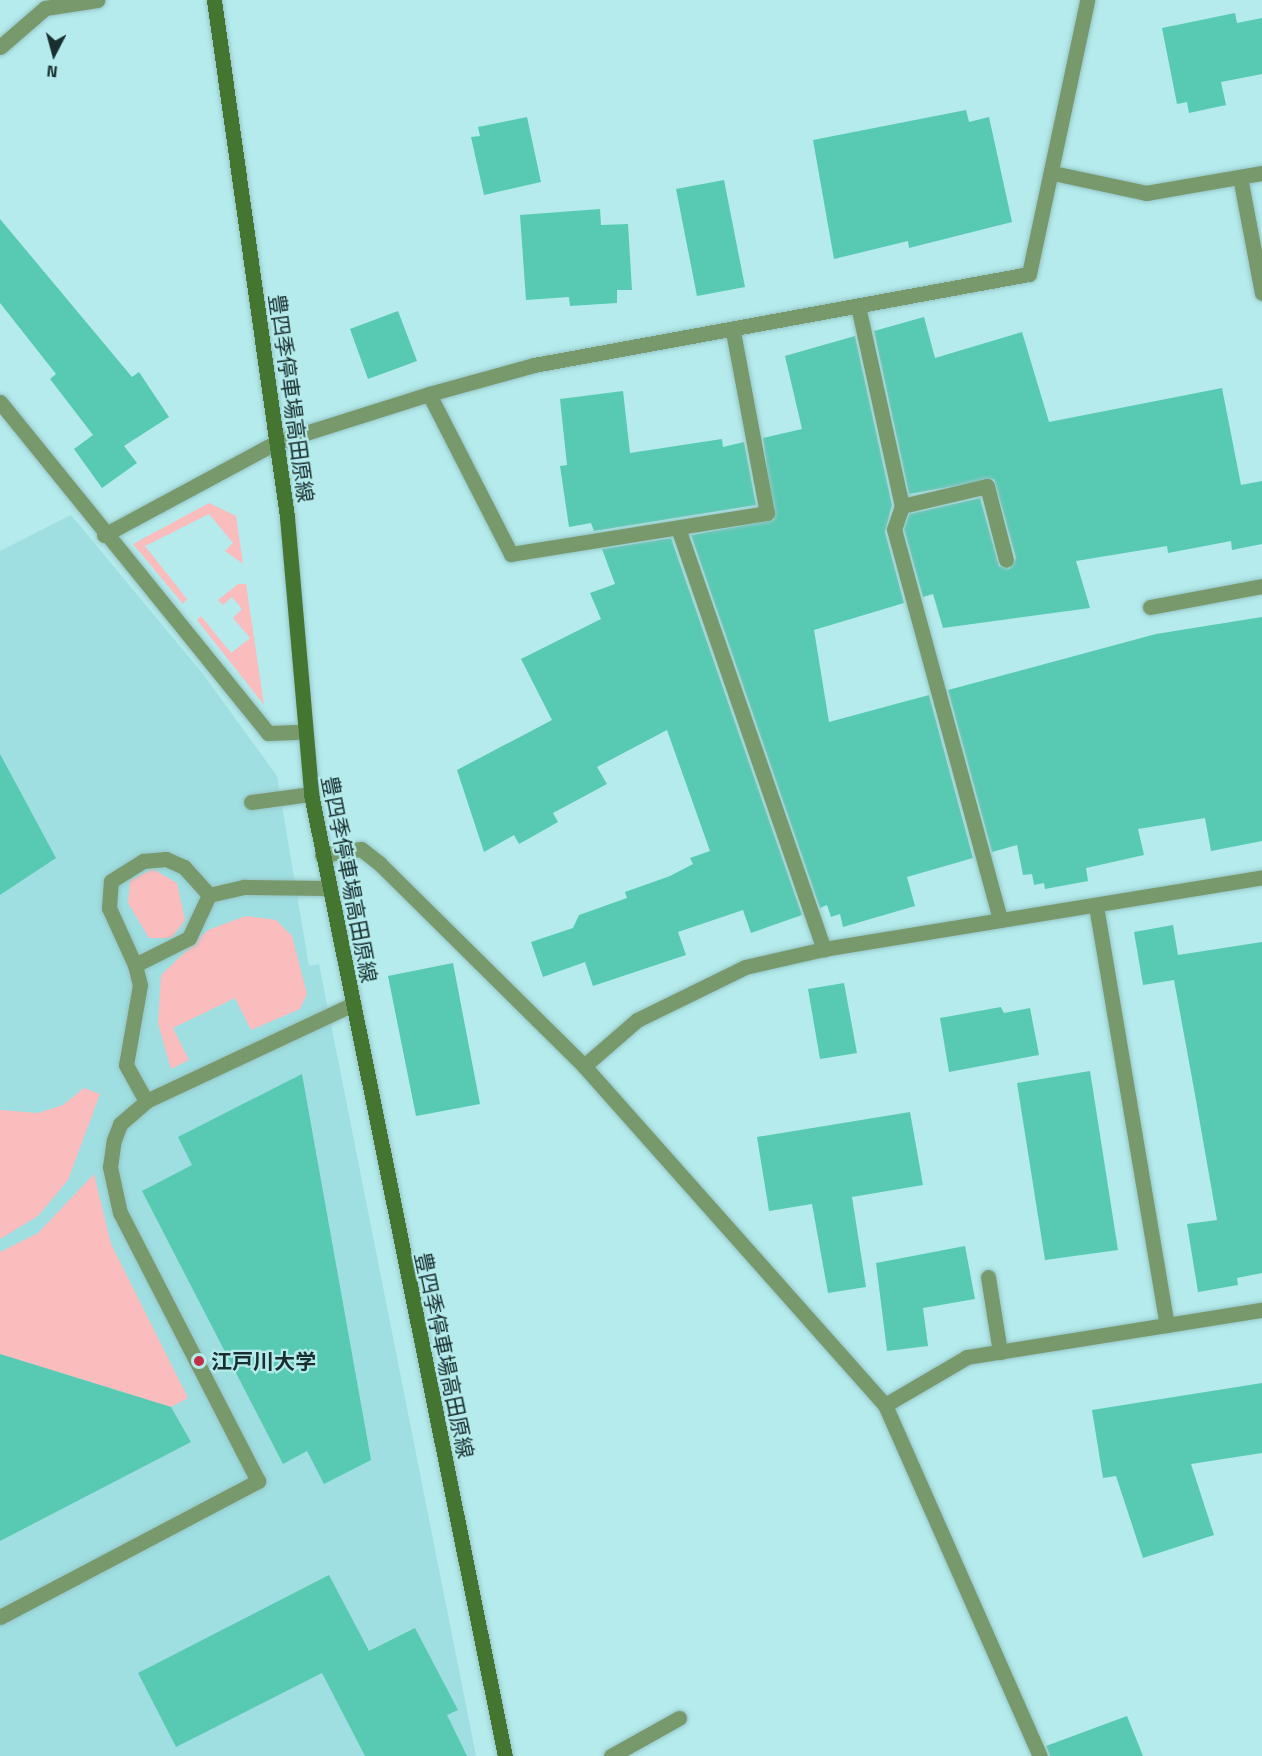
<!DOCTYPE html>
<html>
<head>
<meta charset="utf-8">
<style>
	body { margin:0 }
	#map { position:relative; width:1262px; height:1756px; overflow:hidden; background:#b5ebec; font-family:"Titillium Web","Noto Sans JP",sans-serif }
	div>[style] { position:absolute }
	.built>* { inset:0; background:#9fdfe1 }
	.green>* { inset:0; background:#fabcbd }
	.building>* { inset:0; background:#58c9b2 }
	.roads { filter:drop-shadow(0 0 2px #96c5c6) drop-shadow(0 0 2px #96c5c6) }
	.lane>* { height:15px; margin:-7.5px; padding:0 7.5px; transform-origin:7.5px; border-radius:7.5px; background:#77996c }
	.street>* { height:15px; margin:-7.5px; padding:0 7.5px; transform-origin:7.5px; border-radius:7.5px; background:#77996c }
	.secondary>* { height:15px; margin:-7.5px; padding:0 7.5px; transform-origin:7.5px; border-radius:7.5px; background:#447631 }
	.dots>* { width:16px; height:16px; translate:-50% -50%; box-sizing:border-box; border:3px solid #b5ebec; border-radius:50% }
	span { translate:-50% -50%; white-space:nowrap; text-align:center; line-height:1.15; -webkit-text-stroke:4.5px #b5ebec; paint-order:stroke }
	.street-label { font-size:21px; color:#192f2f }
	.poi-label { font-size:21px; color:#192f2f; font-weight:700 }
	.left { translate:0 -50%; text-align:left }
	.north { position:absolute; left:24px; top:24px; width:60px; height:60px; -webkit-text-stroke:4px #b5ebec; paint-order:stroke; rotate:186deg; font-size:16px; font-weight:700; line-height:24px; text-align:center; color:#192f2f }
	.north::after { content:''; display:block; margin:auto; width:21px; height:27px; background:#192f2f; clip-path:polygon(50% 0,100% 100%,50% 72%,0 100%) }
</style>
</head>
<body>
<div id="map">
	<div class="built">
		<i style="clip-path:polygon(71px 515px,203px 674px,277px 776px,309px 966px,319px 964px,476px 1756px,0 1756px,0 551px)"></i>
	</div>
	<div class="green">
		<i style="clip-path:polygon(209px 503px,236px 516px,243px 564px,225px 551px,233px 543px,209px 514px,145px 546px,187px 599px,183px 604px,133px 544px)"></i>
		<i style="clip-path:polygon(238px 584px,246px 584px,264px 705px,197px 620px,201px 616px,231px 653px,250px 638px,233px 618px,242px 609px,232px 597px,223px 605px,218px 600px)"></i>
		<i style="clip-path:polygon(153px 869px,177px 883px,185px 920px,172px 938px,149px 938px,128px 903px,130px 880px)"></i>
		<i style="clip-path:polygon(246px 916px,276px 920px,292px 936px,307px 994px,300px 1009px,251px 1030px,235px 998px,173px 1028px,189px 1060px,171px 1069px,158px 1023px,161px 975px,208px 930px)"></i>
		<i style="clip-path:polygon(84px 1088px,100px 1094px,68px 1180px,38px 1216px,0 1239px,0 1110px,38px 1113px,63px 1105px)"></i>
		<i style="clip-path:polygon(94px 1174px,111px 1244px,188px 1398px,171px 1407px,0 1354px,0 1252px,38px 1233px)"></i>
	</div>
	<div class="building">
		<i style="clip-path:polygon(1235px 13px,1237px 23px,1262px 18px,1262px 74px,1221px 82px,1226px 105px,1189px 113px,1187px 102px,1177px 104px,1162px 28px)"></i>
		<i style="clip-path:polygon(966px 110px,969px 122px,989px 117px,1012px 222px,909px 248px,908px 241px,834px 259px,813px 140px)"></i>
		<i style="clip-path:polygon(527px 117px,541px 182px,484px 195px,471px 137px,480px 136px,478px 127px)"></i>
		<i style="clip-path:polygon(724px 180px,745px 287px,697px 296px,676px 189px)"></i>
		<i style="clip-path:polygon(600px 209px,601px 225px,628px 224px,632px 290px,617px 290px,617px 303px,570px 306px,569px 297px,526px 300px,520px 215px)"></i>
		<i style="clip-path:polygon(0 219px,132px 377px,139px 372px,169px 417px,124px 446px,137px 463px,102px 488px,74px 449px,93px 435px,50px 379px,56px 374px,0 303px)"></i>
		<i style="clip-path:polygon(398px 311px,417px 361px,368px 379px,350px 329px)"></i>
		<i style="clip-path:polygon(924px 317px,935px 358px,1022px 332px,1049px 422px,1222px 388px,1241px 485px,1262px 481px,1262px 544px,1232px 550px,1231px 541px,1168px 553px,1167px 546px,1076px 561px,1090px 608px,943px 628px,933px 594px,923px 597px,904px 529px,909px 514px,980px 498px,999px 566px,1009px 569px,1016px 558px,994px 479px,909px 494px,874px 331px)"></i>
		<i style="clip-path:polygon(855px 336px,892px 505px,885px 532px,904px 603px,814px 630px,829px 722px,929px 695px,973px 858px,907px 877px,915px 906px,843px 927px,840px 914px,831px 917px,827px 905px,820px 908px,691px 535px,774px 520px,763px 438px,802px 429px,785px 356px)"></i>
		<i style="clip-path:polygon(623px 391px,630px 453px,722px 439px,723px 447px,744px 442px,756px 505px,594px 531px,591px 523px,569px 527px,560px 466px,567px 465px,560px 399px)"></i>
		<i style="clip-path:polygon(671px 538px,802px 915px,751px 933px,743px 910px,678px 932px,686px 955px,593px 986px,585px 962px,543px 977px,531px 942px,573px 928px,579px 915px,627px 898px,625px 892px,670px 876px,693px 864px,690px 858px,710px 851px,667px 730px,597px 767px,607px 784px,553px 813px,558px 822px,519px 844px,514px 835px,484px 852px,457px 770px,552px 720px,521px 659px,601px 619px,590px 593px,615px 584px,602px 549px)"></i>
		<i style="clip-path:polygon(1262px 617px,1262px 841px,1211px 851px,1205px 818px,1138px 829px,1144px 855px,1086px 868px,1088px 881px,1045px 889px,1044px 883px,1034px 885px,1032px 874px,1023px 875px,1017px 845px,992px 852px,948px 690px,1156px 634px)"></i>
		<i style="clip-path:polygon(0 754px,56px 858px,0 895px)"></i>
		<i style="clip-path:polygon(1173px 925px,1178px 955px,1262px 942px,1262px 1273px,1237px 1278px,1238px 1285px,1198px 1292px,1187px 1224px,1217px 1220px,1194px 1089px,1174px 980px,1143px 985px,1134px 932px)"></i>
		<i style="clip-path:polygon(453px 963px,480px 1104px,416px 1116px,388px 976px)"></i>
		<i style="clip-path:polygon(844px 983px,857px 1053px,820px 1059px,808px 989px)"></i>
		<i style="clip-path:polygon(1001px 1007px,1004px 1013px,1030px 1008px,1039px 1055px,949px 1072px,940px 1018px)"></i>
		<i style="clip-path:polygon(1090px 1071px,1118px 1250px,1045px 1260px,1017px 1083px)"></i>
		<i style="clip-path:polygon(302px 1074px,371px 1460px,324px 1484px,307px 1451px,283px 1464px,142px 1191px,192px 1165px,178px 1137px)"></i>
		<i style="clip-path:polygon(910px 1112px,923px 1185px,852px 1197px,866px 1287px,828px 1293px,812px 1204px,769px 1211px,757px 1137px)"></i>
		<i style="clip-path:polygon(965px 1246px,975px 1299px,923px 1308px,928px 1346px,887px 1351px,876px 1263px)"></i>
		<i style="clip-path:polygon(0 1354px,171px 1407px,191px 1442px,0 1541px)"></i>
		<i style="clip-path:polygon(1262px 1383px,1262px 1453px,1191px 1464px,1214px 1535px,1143px 1558px,1116px 1476px,1103px 1478px,1092px 1410px)"></i>
		<i style="clip-path:polygon(329px 1575px,369px 1651px,415px 1628px,458px 1710px,447px 1715px,467px 1756px,365px 1756px,322px 1673px,176px 1747px,138px 1673px)"></i>
		<i style="clip-path:polygon(1127px 1716px,1143px 1756px,1050px 1756px,1046px 1746px)"></i>
	</div>
	<div class="roads">
		<div class="lane">
			<i style="left:987px;top:486px;width:76px;rotate:75.6deg"></i>
			<i style="left:902px;top:506px;width:24px;rotate:109deg"></i>
			<i style="left:894px;top:529px;width:405px;rotate:74.8deg"></i>
			<i style="left:251px;top:802px;width:61px;rotate:-7.6deg"></i>
			<i style="left:135px;top:965px;width:63px;rotate:-114.5deg"></i>
			<i style="left:109px;top:908px;width:27px;rotate:-86deg"></i>
			<i style="left:111px;top:881px;width:38px;rotate:-32deg"></i>
			<i style="left:143px;top:861px;width:23px;rotate:-5deg"></i>
			<i style="left:166px;top:859px;width:20px;rotate:24deg"></i>
			<i style="left:184px;top:867px;width:38px;rotate:48deg"></i>
			<i style="left:146px;top:1101px;width:41px;rotate:-119.1deg"></i>
			<i style="left:126px;top:1065px;width:81px;rotate:-80.1deg"></i>
			<i style="left:140px;top:985px;width:21px;rotate:-104deg"></i>
			<i style="left:135px;top:965px;width:60px;rotate:-26.6deg"></i>
			<i style="left:189px;top:938px;width:47px;rotate:-65.1deg"></i>
			<i style="left:209px;top:895px;width:37px;rotate:-13deg"></i>
			<i style="left:245px;top:887px;width:84px;rotate:0.7deg"></i>
			<i style="left:988px;top:1277px;width:76px;rotate:80.9deg"></i>
			<i style="left:0;top:1617px;width:292px;rotate:-27.8deg"></i>
			<i style="left:258px;top:1481px;width:301px;rotate:-117.2deg"></i>
			<i style="left:120px;top:1213px;width:47px;rotate:-102.3deg"></i>
			<i style="left:110px;top:1167px;width:27px;rotate:-82deg"></i>
			<i style="left:114px;top:1140px;width:17px;rotate:-69deg"></i>
			<i style="left:120px;top:1124px;width:35px;rotate:-41deg"></i>
			<i style="left:146px;top:1101px;width:229px;rotate:-25.1deg"></i>
			<i style="left:611px;top:1756px;width:78px;rotate:-29.2deg"></i>
		</div>
		<div class="street">
			<i style="left:0;top:47px;width:60px;rotate:-40.9deg"></i>
			<i style="left:45px;top:8px;width:53px;rotate:-8.7deg"></i>
			<i style="left:1053px;top:173px;width:95px;rotate:12.1deg"></i>
			<i style="left:1146px;top:193px;width:118px;rotate:-9.8deg"></i>
			<i style="left:1240px;top:177px;width:118px;rotate:79.3deg"></i>
			<i style="left:858px;top:306px;width:205px;rotate:77.6deg"></i>
			<i style="left:902px;top:506px;width:87px;rotate:-13.2deg"></i>
			<i style="left:429px;top:394px;width:180px;rotate:62.9deg"></i>
			<i style="left:511px;top:554px;width:259px;rotate:-9.1deg"></i>
			<i style="left:767px;top:513px;width:184px;rotate:-100.6deg"></i>
			<i style="left:0;top:402px;width:426px;rotate:51deg"></i>
			<i style="left:268px;top:733px;width:36px;rotate:-2deg"></i>
			<i style="left:678px;top:528px;width:446px;rotate:70.9deg"></i>
			<i style="left:104px;top:535px;width:196px;rotate:-28.3deg"></i>
			<i style="left:277px;top:442px;width:159px;rotate:-17.5deg"></i>
			<i style="left:429px;top:394px;width:109px;rotate:-15.4deg"></i>
			<i style="left:534px;top:365px;width:503px;rotate:-10.42deg"></i>
			<i style="left:1029px;top:274px;width:280px;rotate:-78deg"></i>
			<i style="left:1150px;top:607px;width:114px;rotate:-10.6deg"></i>
			<i style="left:322px;top:855px;width:39px;rotate:-9deg"></i>
			<i style="left:361px;top:849px;width:24px;rotate:38deg"></i>
			<i style="left:380px;top:864px;width:287px;rotate:44.7deg"></i>
			<i style="left:584px;top:1066px;width:453px;rotate:48.4deg"></i>
			<i style="left:885px;top:1405px;width:384px;rotate:66.2deg"></i>
			<i style="left:1096px;top:906px;width:425px;rotate:80.4deg"></i>
			<i style="left:584px;top:1066px;width:70px;rotate:-41deg"></i>
			<i style="left:637px;top:1020px;width:120px;rotate:-26.1deg"></i>
			<i style="left:745px;top:967px;width:81px;rotate:-12.8deg"></i>
			<i style="left:824px;top:949px;width:444px;rotate:-9.3deg"></i>
			<i style="left:885px;top:1405px;width:95px;rotate:-30.3deg"></i>
			<i style="left:967px;top:1357px;width:299px;rotate:-9.1deg"></i>
		</div>
		<div class="secondary">
			<i style="left:214px;top:0;width:522px;rotate:81.96deg"></i>
			<i style="left:287px;top:517px;width:278px;rotate:85deg"></i>
			<i style="left:311px;top:794px;width:981px;rotate:78.6deg"></i>
		</div>
	</div>
	<div class="dots">
		<i style="left:199px;top:1361px;background:#c02f45"></i>
	</div>
	<div class="street-label">
		<span style="left:292px;top:398px;rotate:82deg">豊四季停車場高田原線</span>
		<span style="left:350px;top:879px;rotate:79deg">豊四季停車場高田原線</span>
		<span style="left:445px;top:1355px;rotate:78deg">豊四季停車場高田原線</span>
	</div>
	<div class="poi-label">
		<span class="left" style="left:211px;top:1361px">江戸川大学</span>
	</div>
	<div class="north">N</div>
</div>
</body>
</html>
